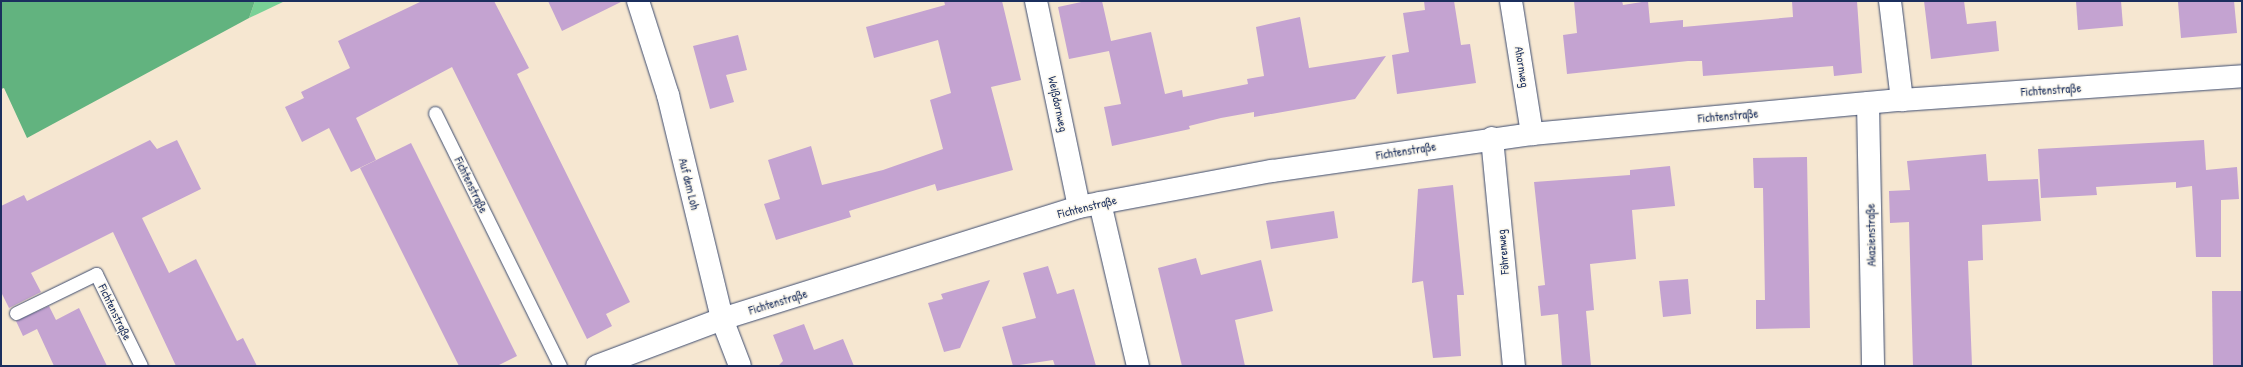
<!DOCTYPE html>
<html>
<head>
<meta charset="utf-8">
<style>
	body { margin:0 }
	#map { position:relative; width:2243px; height:367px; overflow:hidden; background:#f6e7d1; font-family:"Patrick Hand",sans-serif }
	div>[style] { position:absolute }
	.green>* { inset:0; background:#79d196 }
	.forest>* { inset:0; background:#62b37f }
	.building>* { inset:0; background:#c4a3d1 }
	.roads { filter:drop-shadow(0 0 1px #3c4b6f) drop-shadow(0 0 1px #3c4b6f) }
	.lane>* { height:13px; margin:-6.5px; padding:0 6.5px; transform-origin:6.5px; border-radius:6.5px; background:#fff }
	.street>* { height:22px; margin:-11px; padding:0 11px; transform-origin:11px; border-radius:11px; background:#fff }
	span { translate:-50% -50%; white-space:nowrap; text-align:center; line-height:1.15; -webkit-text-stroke:3px #fbf7ec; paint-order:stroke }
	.street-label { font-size:12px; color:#1b2f5e }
	.frame { position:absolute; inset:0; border:2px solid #1b2f5e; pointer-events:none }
</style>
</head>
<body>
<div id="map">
	<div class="green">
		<i style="clip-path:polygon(255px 1px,285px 1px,249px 18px)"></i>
	</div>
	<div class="forest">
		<i style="clip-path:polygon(1px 1px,255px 1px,249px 18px,27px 138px,4px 88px,1px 89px)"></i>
	</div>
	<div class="building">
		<i style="clip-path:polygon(422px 1px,494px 1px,529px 68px,517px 74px,630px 302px,606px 314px,612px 326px,587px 339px,452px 67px,356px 118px,376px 160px,351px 172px,329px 128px,302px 142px,285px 107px,304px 98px,301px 92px,350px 68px,338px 41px)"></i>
		<i style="clip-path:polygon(548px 1px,623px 1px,562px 31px)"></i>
		<i style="clip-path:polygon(944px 1px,1002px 1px,1021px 80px,991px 87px,1013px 170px,937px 191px,935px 184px,849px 211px,851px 217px,776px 240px,764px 204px,780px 199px,768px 160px,811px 146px,822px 185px,883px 170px,943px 149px,930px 100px,951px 93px,938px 40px,874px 58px,866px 27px,945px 5px)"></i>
		<i style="clip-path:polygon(1086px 1px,1102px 1px,1111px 41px,1151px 32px,1165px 94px,1182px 90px,1183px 97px,1248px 84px,1247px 79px,1264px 76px,1256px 27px,1300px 17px,1309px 68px,1386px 56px,1355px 99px,1254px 117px,1254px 112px,1221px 118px,1189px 126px,1190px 129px,1112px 146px,1104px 107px,1121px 104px,1109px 51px,1069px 59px,1058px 7px)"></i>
		<i style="clip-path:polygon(1424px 1px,1454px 1px,1461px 45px,1470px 44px,1476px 83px,1397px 94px,1392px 55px,1409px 52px,1403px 13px,1425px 10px)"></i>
		<i style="clip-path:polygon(1574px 1px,1622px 1px,1623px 5px,1648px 1px,1650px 23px,1683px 20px,1683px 27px,1793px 17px,1792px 1px,1857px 1px,1862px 73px,1834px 76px,1833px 66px,1703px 76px,1702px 61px,1688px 61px,1567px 74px,1563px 35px,1577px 33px)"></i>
		<i style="clip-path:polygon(1924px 1px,1964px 1px,1967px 24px,1996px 21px,1999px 51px,1931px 59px)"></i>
		<i style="clip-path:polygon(2076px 1px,2121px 1px,2123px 26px,2078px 30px)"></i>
		<i style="clip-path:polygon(2192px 1px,2234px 1px,2237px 33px,2181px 38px,2178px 2px)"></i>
		<i style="clip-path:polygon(738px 35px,747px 70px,726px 75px,734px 102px,710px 109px,693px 46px)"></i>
		<i style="clip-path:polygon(150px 140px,157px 149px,177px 140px,201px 189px,142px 218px,169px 273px,196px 259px,237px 341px,243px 338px,257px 366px,176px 366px,113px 232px,31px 273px,41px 292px,9px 308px,1px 292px,1px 206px,24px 195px,27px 201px)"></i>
		<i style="clip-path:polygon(2204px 140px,2206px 170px,2237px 167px,2239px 199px,2221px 200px,2221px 257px,2196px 257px,2192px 186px,2176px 188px,2176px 182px,2096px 187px,2097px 195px,2041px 198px,2038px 149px)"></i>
		<i style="clip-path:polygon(411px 143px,517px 356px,497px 366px,459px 366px,360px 168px)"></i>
		<i style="clip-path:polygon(1986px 154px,1988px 181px,2038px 179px,2041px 221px,1982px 225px,1983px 260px,1968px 261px,1972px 366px,1913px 366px,1909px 222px,1890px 223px,1889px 191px,1910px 190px,1907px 161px)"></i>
		<i style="clip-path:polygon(1807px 157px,1810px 328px,1756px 329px,1756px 300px,1765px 300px,1763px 188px,1754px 188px,1753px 158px)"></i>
		<i style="clip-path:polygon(1670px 166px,1675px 206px,1632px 210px,1636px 259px,1590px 264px,1594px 310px,1586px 311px,1591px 366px,1562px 366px,1558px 314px,1541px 316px,1538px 286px,1545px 285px,1534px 182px,1630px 175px,1630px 170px)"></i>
		<i style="clip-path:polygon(1453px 185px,1464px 295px,1457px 295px,1461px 356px,1433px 358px,1423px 281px,1412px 283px,1418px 189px)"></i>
		<i style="clip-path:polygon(1334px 211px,1338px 238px,1271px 249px,1266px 221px)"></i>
		<i style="clip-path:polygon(1196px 258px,1201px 275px,1261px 260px,1273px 311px,1235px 320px,1245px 366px,1182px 366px,1158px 268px)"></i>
		<i style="clip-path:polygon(1048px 266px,1057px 294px,1074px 289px,1096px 366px,1055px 366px,1053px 360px,1013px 366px,1002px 327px,1036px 318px,1023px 273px)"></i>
		<i style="clip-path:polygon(1688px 279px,1691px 314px,1663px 317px,1659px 281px)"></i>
		<i style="clip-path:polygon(990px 280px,960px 348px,944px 352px,928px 303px,943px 299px,941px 294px)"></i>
		<i style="clip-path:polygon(2212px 291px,2242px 291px,2242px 366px,2213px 366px)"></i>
		<i style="clip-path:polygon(49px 306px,56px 320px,79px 308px,107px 366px,54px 366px,37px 329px,23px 336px,16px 321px)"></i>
		<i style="clip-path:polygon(804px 324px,814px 350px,843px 339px,854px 366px,778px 366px,783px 361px,773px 335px)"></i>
	</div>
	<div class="roads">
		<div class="lane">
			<i style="left:435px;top:113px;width:282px;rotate:63.7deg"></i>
			<i style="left:16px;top:313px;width:89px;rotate:-26deg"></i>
			<i style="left:96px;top:274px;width:102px;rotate:63.9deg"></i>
		</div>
		<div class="street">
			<i style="left:638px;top:1px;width:99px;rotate:72.3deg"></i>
			<i style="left:668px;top:95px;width:230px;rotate:76.4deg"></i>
			<i style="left:722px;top:319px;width:50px;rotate:69deg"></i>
			<i style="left:1036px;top:1px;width:210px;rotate:78.2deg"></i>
			<i style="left:1511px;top:1px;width:135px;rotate:81deg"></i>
			<i style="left:1890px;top:1px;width:100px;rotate:83.1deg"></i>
			<i style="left:1868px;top:103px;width:263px;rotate:88.9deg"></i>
			<i style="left:1492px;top:138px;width:229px;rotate:84.5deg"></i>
			<i style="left:1100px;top:203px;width:167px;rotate:76.9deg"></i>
			<i style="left:597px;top:366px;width:134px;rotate:-20.6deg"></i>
			<i style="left:722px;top:319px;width:374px;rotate:-17.4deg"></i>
			<i style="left:1079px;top:207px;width:196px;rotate:-10.6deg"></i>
			<i style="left:1272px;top:171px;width:263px;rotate:-8.1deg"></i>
			<i style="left:1532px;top:134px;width:372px;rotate:-5.3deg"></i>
			<i style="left:1902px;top:100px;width:341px;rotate:-4deg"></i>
		</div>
	</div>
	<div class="street-label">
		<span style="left:1522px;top:67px;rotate:81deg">Ahornweg</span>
		<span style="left:2051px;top:90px;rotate:-4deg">Fichtenstraße</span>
		<span style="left:1058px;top:104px;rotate:78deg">Weißdornweg</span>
		<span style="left:1728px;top:116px;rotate:-5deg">Fichtenstraße</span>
		<span style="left:1406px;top:151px;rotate:-9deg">Fichtenstraße</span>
		<span style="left:689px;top:184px;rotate:76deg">Auf dem Loh</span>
		<span style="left:471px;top:185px;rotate:64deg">Fichtenstraße</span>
		<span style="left:1087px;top:207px;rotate:-14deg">Fichtenstraße</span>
		<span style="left:1871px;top:235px;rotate:-91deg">Akazienstraße</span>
		<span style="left:1503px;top:252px;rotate:-95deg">Föhrenweg</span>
		<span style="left:778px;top:302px;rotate:-17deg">Fichtenstraße</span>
		<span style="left:115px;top:312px;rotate:64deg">Fichtenstraße</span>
	</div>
	<div class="frame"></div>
</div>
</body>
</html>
